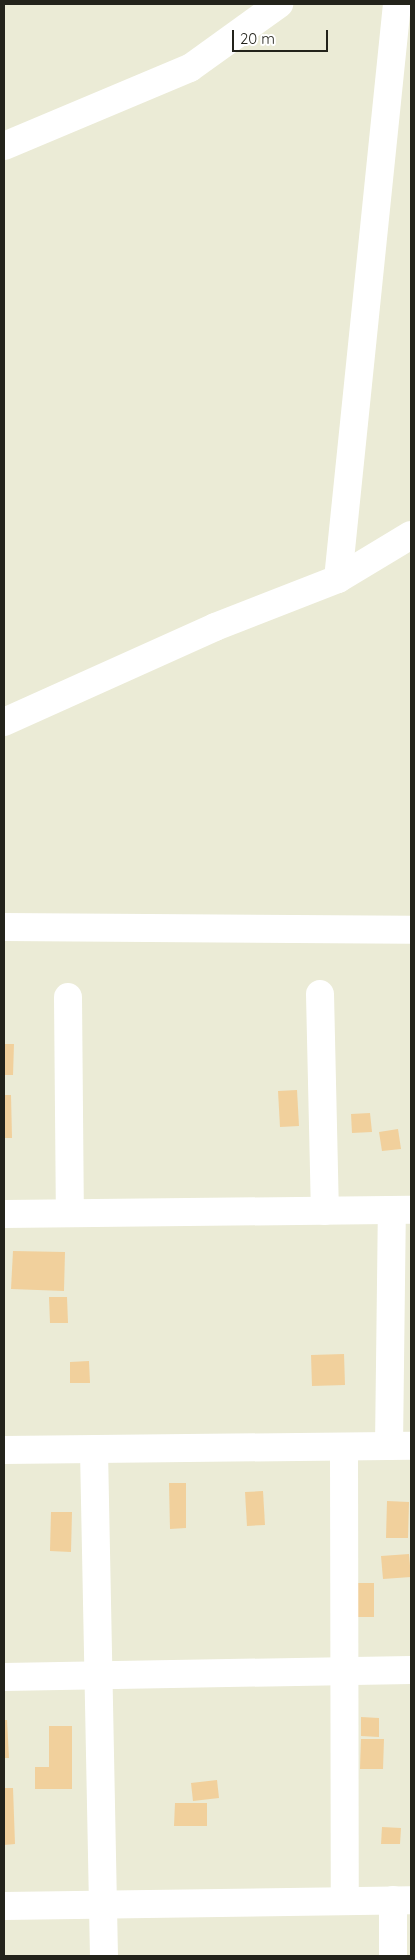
<!DOCTYPE html>
<html>
<head>
<meta charset="utf-8">
<style>
	body { margin:0 }
	#map { position:relative; width:415px; height:1960px; overflow:hidden; background:#ebebd6; font-family:Quicksand,sans-serif }
	div>[style] { position:absolute }
	.building>* { inset:0; background:#f1d09c }
	.street>* { height:28px; margin:-14px; padding:0 14px; transform-origin:14px; border-radius:14px; background:#fff }
	span { translate:-50% -50%; white-space:nowrap; text-align:center; line-height:1.15; -webkit-text-stroke:4px #fff; paint-order:stroke }
	.frame { position:absolute; inset:0; border:5px solid #23231b; pointer-events:none }
	.scale { position:absolute; left:232px; top:30px; width:96px; height:22px; box-sizing:border-box; border:2px solid #23231b; border-top:0; padding-left:6px; font-size:15px; line-height:18px; white-space:nowrap; color:#23231b; -webkit-text-stroke:4px #fff; paint-order:stroke }
</style>
</head>
<body>
<div id="map">
	<div class="building">
		<i style="clip-path:polygon(4px 1044px,14px 1044px,13px 1075px,4px 1075px)"></i>
		<i style="clip-path:polygon(297px 1090px,299px 1126px,280px 1127px,278px 1091px)"></i>
		<i style="clip-path:polygon(4px 1095px,11px 1095px,12px 1138px,4px 1138px)"></i>
		<i style="clip-path:polygon(370px 1113px,372px 1132px,352px 1133px,351px 1114px)"></i>
		<i style="clip-path:polygon(398px 1129px,401px 1149px,382px 1151px,379px 1132px)"></i>
		<i style="clip-path:polygon(13px 1251px,65px 1252px,64px 1291px,11px 1289px)"></i>
		<i style="clip-path:polygon(49px 1297px,67px 1297px,68px 1323px,50px 1323px)"></i>
		<i style="clip-path:polygon(344px 1354px,345px 1385px,312px 1386px,311px 1355px)"></i>
		<i style="clip-path:polygon(89px 1361px,90px 1383px,70px 1383px,70px 1362px)"></i>
		<i style="clip-path:polygon(169px 1483px,186px 1483px,186px 1528px,170px 1529px)"></i>
		<i style="clip-path:polygon(263px 1491px,265px 1525px,247px 1526px,245px 1492px)"></i>
		<i style="clip-path:polygon(387px 1501px,409px 1502px,408px 1538px,386px 1538px)"></i>
		<i style="clip-path:polygon(51px 1512px,72px 1512px,71px 1552px,50px 1551px)"></i>
		<i style="clip-path:polygon(409px 1554px,411px 1577px,383px 1579px,381px 1556px)"></i>
		<i style="clip-path:polygon(356px 1583px,374px 1583px,374px 1617px,356px 1617px)"></i>
		<i style="clip-path:polygon(361px 1717px,379px 1718px,379px 1737px,361px 1736px)"></i>
		<i style="clip-path:polygon(4px 1720px,7px 1720px,9px 1758px,4px 1758px)"></i>
		<i style="clip-path:polygon(49px 1726px,72px 1726px,72px 1789px,35px 1789px,35px 1767px,49px 1767px)"></i>
		<i style="clip-path:polygon(361px 1739px,384px 1739px,383px 1769px,360px 1769px)"></i>
		<i style="clip-path:polygon(217px 1780px,219px 1798px,193px 1801px,191px 1783px)"></i>
		<i style="clip-path:polygon(4px 1788px,13px 1788px,15px 1844px,4px 1845px)"></i>
		<i style="clip-path:polygon(175px 1803px,207px 1803px,207px 1826px,174px 1826px)"></i>
		<i style="clip-path:polygon(382px 1827px,401px 1828px,400px 1844px,381px 1844px)"></i>
	</div>
	<div class="street">
		<i style="left:4px;top:146px;width:202px;rotate:-22.8deg"></i>
		<i style="left:190px;top:68px;width:110px;rotate:-35.7deg"></i>
		<i style="left:338px;top:579px;width:578px;rotate:-84.14deg"></i>
		<i style="left:4px;top:722px;width:231px;rotate:-24.2deg"></i>
		<i style="left:215px;top:627px;width:132px;rotate:-21.3deg"></i>
		<i style="left:338px;top:579px;width:85px;rotate:-31.1deg"></i>
		<i style="left:4px;top:927px;width:407px;rotate:0.4deg"></i>
		<i style="left:320px;top:994px;width:217px;rotate:88.7deg"></i>
		<i style="left:68px;top:997px;width:216px;rotate:89.5deg"></i>
		<i style="left:4px;top:1214px;width:407px;rotate:-0.6deg"></i>
		<i style="left:389px;top:1446px;width:235px;rotate:-89.3deg"></i>
		<i style="left:344px;top:1447px;width:454px;rotate:89.9deg"></i>
		<i style="left:4px;top:1450px;width:407px;rotate:-0.6deg"></i>
		<i style="left:94px;top:1450px;width:506px;rotate:88.87deg"></i>
		<i style="left:4px;top:1677px;width:407px;rotate:-1deg"></i>
		<i style="left:393px;top:1900px;width:56px;rotate:90deg"></i>
		<i style="left:4px;top:1906px;width:407px;rotate:-0.8deg"></i>
	</div>
	<div class="frame"></div>
	<div class="scale">20 m</div>
</div>
</body>
</html>
